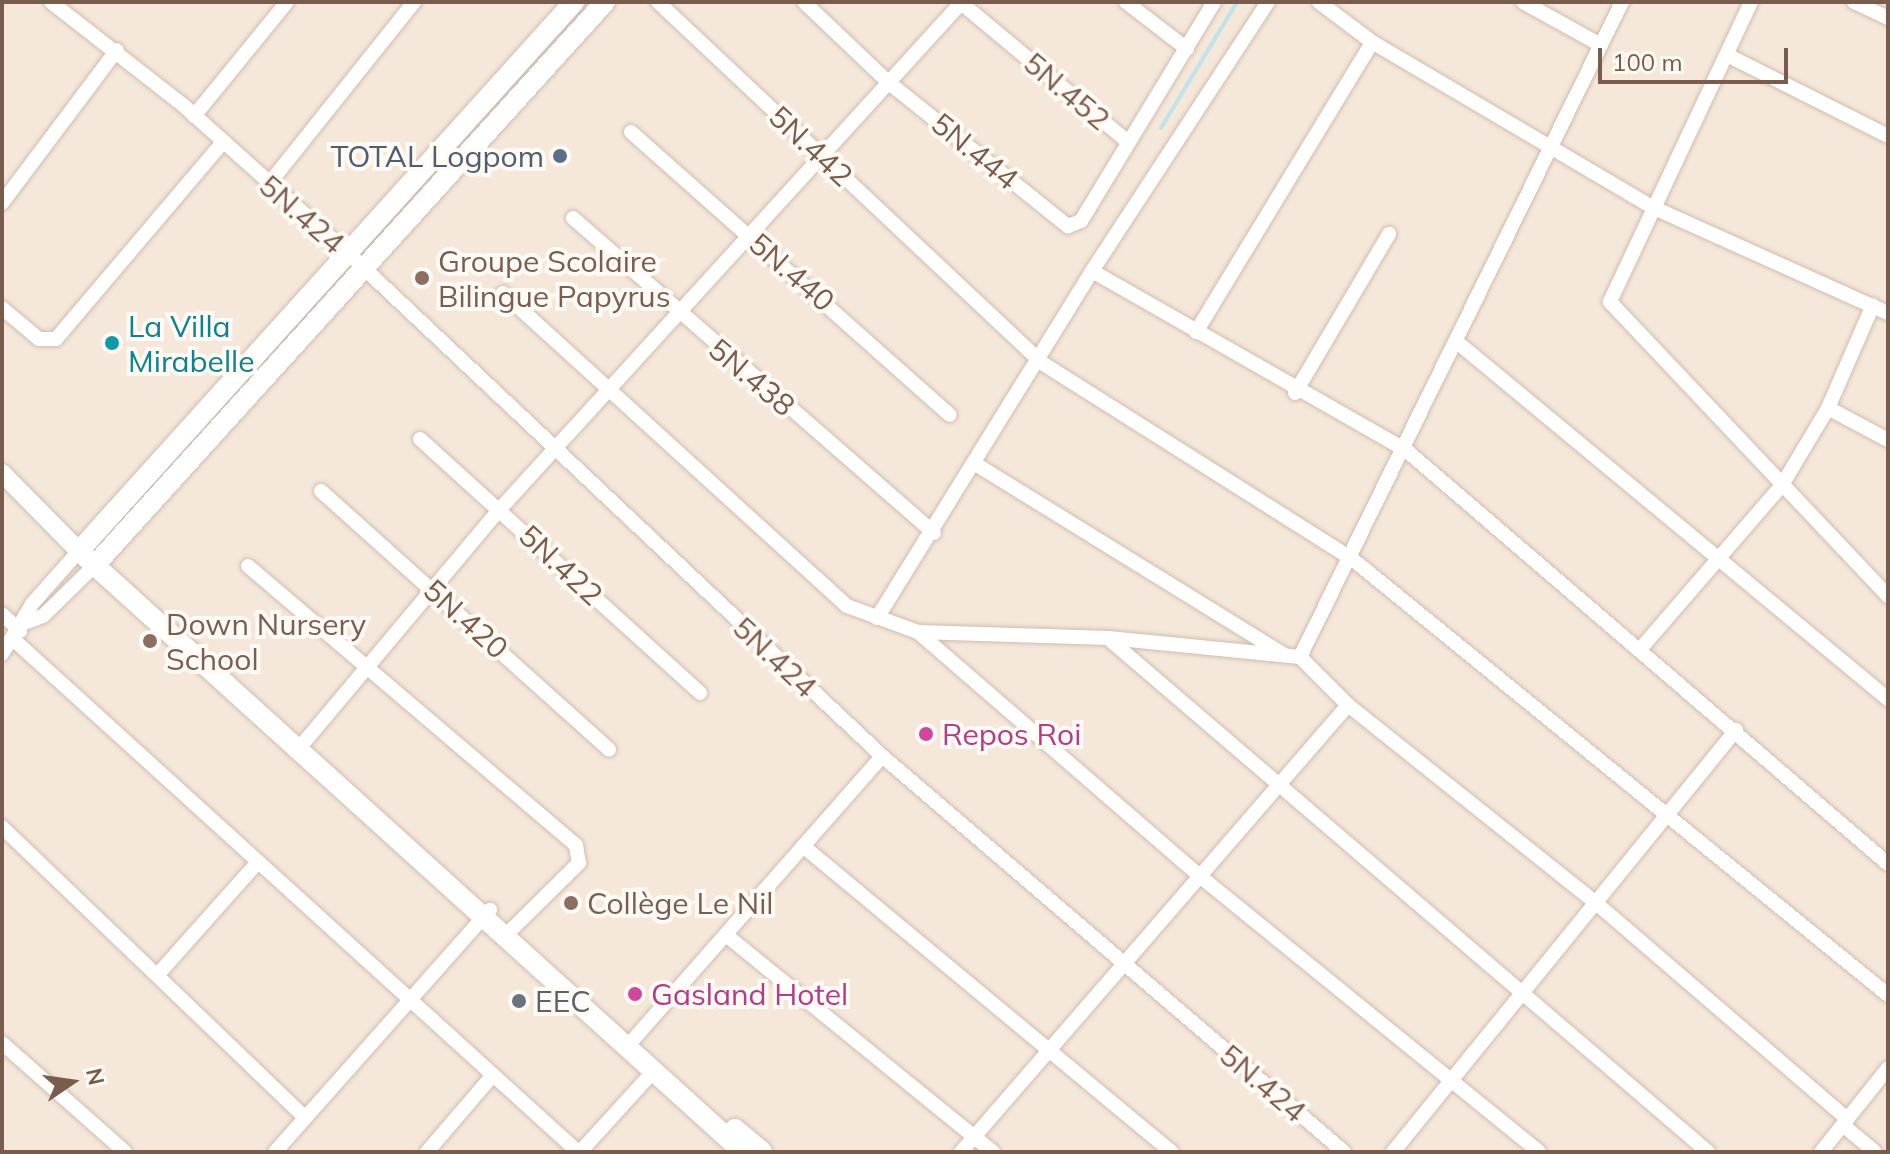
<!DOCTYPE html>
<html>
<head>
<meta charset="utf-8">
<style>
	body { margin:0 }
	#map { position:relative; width:1890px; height:1154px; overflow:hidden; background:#fdf6ec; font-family:Mulish,sans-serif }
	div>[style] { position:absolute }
	.residential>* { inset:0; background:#f5e8da }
	.stream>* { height:4px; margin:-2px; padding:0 2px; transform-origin:2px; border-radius:2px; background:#bfe3e8 }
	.roads { filter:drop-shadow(0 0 2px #d1beb0) drop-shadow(0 0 2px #d1beb0) }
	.minor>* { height:14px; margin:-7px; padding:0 7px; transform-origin:7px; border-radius:7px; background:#fff }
	.tertiary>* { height:18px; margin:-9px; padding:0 9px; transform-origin:9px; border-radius:9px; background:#fff }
	.secondary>* { height:20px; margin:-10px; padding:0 10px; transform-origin:10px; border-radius:10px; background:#fff }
	.dots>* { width:22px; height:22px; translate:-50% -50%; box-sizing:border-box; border:4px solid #fffaf3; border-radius:50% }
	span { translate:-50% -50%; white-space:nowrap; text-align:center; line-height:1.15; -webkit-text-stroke:8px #fffaf3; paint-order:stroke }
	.street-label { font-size:30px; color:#7a5c4d }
	.service-label { font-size:30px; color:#4e5e75 }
	.right { translate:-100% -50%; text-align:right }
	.education-label { font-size:30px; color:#785e54 }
	.left { translate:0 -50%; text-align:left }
	.culture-label { font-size:30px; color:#0d838f }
	.hotel-label { font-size:30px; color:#b23c85 }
	.worship-label { font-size:30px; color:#5b616d }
	.frame { position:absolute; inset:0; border:4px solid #7a5c4d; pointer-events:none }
	.north { position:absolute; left:32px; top:1042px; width:80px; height:80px; -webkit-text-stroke:6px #fffaf3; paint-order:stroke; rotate:77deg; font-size:22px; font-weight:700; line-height:32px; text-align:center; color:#7a5c4d }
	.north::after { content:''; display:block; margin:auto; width:28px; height:36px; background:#7a5c4d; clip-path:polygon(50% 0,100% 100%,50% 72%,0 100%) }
	.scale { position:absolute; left:1598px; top:48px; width:190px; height:36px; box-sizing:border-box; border:4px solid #7a5c4d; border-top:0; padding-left:10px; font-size:24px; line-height:28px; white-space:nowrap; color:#7a5c4d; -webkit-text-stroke:6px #fffaf3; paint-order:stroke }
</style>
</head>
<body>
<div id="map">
	<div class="residential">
		<i style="clip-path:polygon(2px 2px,1888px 2px,1888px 1152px,2px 1152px)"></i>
	</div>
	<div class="stream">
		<i style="left:1161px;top:128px;width:147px;rotate:-58.9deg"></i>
	</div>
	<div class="roads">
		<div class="minor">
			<i style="left:51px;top:2px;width:167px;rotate:38deg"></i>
			<i style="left:183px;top:105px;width:223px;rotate:41.9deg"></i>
			<i style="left:349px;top:254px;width:732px;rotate:43.28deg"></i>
			<i style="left:882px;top:756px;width:608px;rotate:40.6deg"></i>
			<i style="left:658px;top:2px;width:527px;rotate:43.23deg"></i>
			<i style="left:1042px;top:363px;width:365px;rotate:32.3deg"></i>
			<i style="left:1351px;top:558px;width:692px;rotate:39.14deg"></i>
			<i style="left:804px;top:2px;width:116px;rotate:43.6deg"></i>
			<i style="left:888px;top:82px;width:231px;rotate:38.7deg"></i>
			<i style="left:1068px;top:226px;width:14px;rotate:-21deg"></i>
			<i style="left:1081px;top:221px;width:256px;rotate:-58.7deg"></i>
			<i style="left:960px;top:2px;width:217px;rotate:39.8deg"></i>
			<i style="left:1126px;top:2px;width:77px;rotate:37.6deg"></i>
			<i style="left:1268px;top:2px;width:321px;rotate:123.2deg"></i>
			<i style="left:1092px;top:271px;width:363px;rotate:29.7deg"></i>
			<i style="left:1407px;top:451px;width:634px;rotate:40.65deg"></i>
			<i style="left:1319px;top:2px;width:66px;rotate:37deg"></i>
			<i style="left:1372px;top:42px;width:325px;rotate:30.5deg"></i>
			<i style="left:1652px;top:207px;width:259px;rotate:24.2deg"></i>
			<i style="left:1523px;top:2px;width:89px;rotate:28.9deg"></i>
			<i style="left:1751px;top:2px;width:331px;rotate:115.2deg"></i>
			<i style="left:1610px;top:302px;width:405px;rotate:46.6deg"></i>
			<i style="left:1854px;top:2px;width:38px;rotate:25deg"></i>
			<i style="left:1729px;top:56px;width:178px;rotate:26.7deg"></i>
			<i style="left:194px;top:116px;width:147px;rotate:-50.8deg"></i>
			<i style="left:631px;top:132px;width:426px;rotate:41.6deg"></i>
			<i style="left:268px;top:185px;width:234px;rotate:-51.4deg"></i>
			<i style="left:2px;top:203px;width:191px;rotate:-53.1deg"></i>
			<i style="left:573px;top:218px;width:479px;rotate:41.1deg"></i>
			<i style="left:503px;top:293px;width:465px;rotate:42.3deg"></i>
			<i style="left:847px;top:606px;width:76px;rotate:20.1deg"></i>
			<i style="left:918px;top:632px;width:191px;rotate:1.8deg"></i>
			<i style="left:1109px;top:638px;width:192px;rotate:5.7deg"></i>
			<i style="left:1300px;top:657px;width:68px;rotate:45deg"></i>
			<i style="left:1348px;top:705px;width:316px;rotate:38.6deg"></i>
			<i style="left:1595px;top:902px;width:333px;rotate:40.7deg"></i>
			<i style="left:2px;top:308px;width:48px;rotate:40deg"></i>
			<i style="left:39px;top:339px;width:17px"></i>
			<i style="left:56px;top:339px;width:257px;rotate:-49.7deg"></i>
			<i style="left:1196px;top:332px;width:339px;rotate:-58.7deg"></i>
			<i style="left:1457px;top:342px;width:560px;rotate:39.64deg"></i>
			<i style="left:1295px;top:393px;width:185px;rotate:-59.4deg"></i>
			<i style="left:1828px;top:408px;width:68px;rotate:28.1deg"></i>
			<i style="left:420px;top:439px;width:378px;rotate:42.2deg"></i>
			<i style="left:977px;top:465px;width:360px;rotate:31.7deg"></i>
			<i style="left:321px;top:491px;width:387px;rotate:41.9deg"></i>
			<i style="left:248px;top:566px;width:431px;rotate:40.4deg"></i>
			<i style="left:576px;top:845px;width:18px;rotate:81deg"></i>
			<i style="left:579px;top:863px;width:95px;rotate:135.4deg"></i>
			<i style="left:2px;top:614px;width:25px;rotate:43deg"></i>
			<i style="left:877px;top:618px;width:408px;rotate:-58.2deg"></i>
			<i style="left:27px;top:622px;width:17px;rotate:-21deg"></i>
			<i style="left:43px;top:616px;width:73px;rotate:-44.4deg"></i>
			<i style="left:918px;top:632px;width:368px;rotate:40.9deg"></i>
			<i style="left:1196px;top:873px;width:442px;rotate:39.1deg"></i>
			<i style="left:14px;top:640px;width:762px;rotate:42.23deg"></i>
			<i style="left:1110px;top:640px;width:787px;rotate:40.57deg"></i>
			<i style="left:1643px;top:646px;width:213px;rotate:-49.2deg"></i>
			<i style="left:1782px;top:485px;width:90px;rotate:-59.1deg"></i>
			<i style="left:1828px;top:408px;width:112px;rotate:-66.4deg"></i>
			<i style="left:2px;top:654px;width:58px;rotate:-59deg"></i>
			<i style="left:32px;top:604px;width:71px;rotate:-48.4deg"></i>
			<i style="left:1300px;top:657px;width:730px;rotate:-63.82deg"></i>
			<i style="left:296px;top:752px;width:317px;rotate:-50deg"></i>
			<i style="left:500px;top:509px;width:686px;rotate:-47.66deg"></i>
			<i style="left:2px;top:827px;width:420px;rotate:43.8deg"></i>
			<i style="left:803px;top:846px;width:479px;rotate:39.7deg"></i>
			<i style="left:726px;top:935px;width:344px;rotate:39.1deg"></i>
			<i style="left:160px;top:972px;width:147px;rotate:-48.3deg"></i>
			<i style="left:632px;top:1041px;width:379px;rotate:-48.7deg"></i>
			<i style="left:2px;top:1043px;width:164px;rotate:41.5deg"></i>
			<i style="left:1844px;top:1126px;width:40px;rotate:40deg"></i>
			<i style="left:275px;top:1152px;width:324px;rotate:-48.4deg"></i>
			<i style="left:427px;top:1152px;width:101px;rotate:-49.4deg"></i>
			<i style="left:580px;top:1152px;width:105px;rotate:-47.7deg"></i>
			<i style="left:961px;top:1152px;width:591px;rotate:-49.11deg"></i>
			<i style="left:1393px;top:1152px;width:544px;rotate:-50.9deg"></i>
			<i style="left:1821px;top:1152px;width:107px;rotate:-51.4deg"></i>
		</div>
		<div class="tertiary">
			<i style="left:2px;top:473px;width:110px;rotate:45.4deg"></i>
		</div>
		<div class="secondary">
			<i style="left:574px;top:2px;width:739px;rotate:132.04deg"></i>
			<i style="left:79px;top:551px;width:896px;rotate:42.15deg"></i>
			<i style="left:95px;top:565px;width:760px;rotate:-47.83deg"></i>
			<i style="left:735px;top:1129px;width:35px;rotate:40deg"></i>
		</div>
	</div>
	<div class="dots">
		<i style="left:560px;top:156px;background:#5c6f8a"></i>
		<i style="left:422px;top:278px;background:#8d6e63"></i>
		<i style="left:112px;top:343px;background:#0f9aa8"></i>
		<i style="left:150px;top:641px;background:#8d6e63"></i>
		<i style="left:926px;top:734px;background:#d1479c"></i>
		<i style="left:571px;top:903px;background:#8d6e63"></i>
		<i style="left:635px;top:994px;background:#d1479c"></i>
		<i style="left:519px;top:1001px;background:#6b7280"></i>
	</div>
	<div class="street-label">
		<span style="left:1067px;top:91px;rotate:40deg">5N.452</span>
		<span style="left:811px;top:146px;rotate:43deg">5N.442</span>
		<span style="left:975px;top:151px;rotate:39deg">5N.444</span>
		<span style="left:302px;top:214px;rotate:41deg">5N.424</span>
		<span style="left:792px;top:272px;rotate:41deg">5N.440</span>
		<span style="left:752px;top:377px;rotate:40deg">5N.438</span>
		<span style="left:561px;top:565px;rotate:43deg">5N.422</span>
		<span style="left:466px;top:619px;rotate:42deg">5N.420</span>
		<span style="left:775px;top:657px;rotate:43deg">5N.424</span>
		<span style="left:1263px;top:1083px;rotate:40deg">5N.424</span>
	</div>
	<div class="service-label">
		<span class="right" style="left:544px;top:156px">TOTAL Logpom</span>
	</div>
	<div class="education-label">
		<span class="left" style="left:438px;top:278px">Groupe Scolaire<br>Bilingue Papyrus</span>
		<span class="left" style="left:166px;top:641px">Down Nursery<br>School</span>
		<span class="left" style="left:587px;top:903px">Collège Le Nil</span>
	</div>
	<div class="culture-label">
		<span class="left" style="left:128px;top:343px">La Villa<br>Mirabelle</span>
	</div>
	<div class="hotel-label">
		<span class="left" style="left:942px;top:734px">Repos Roi</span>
		<span class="left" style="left:651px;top:994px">Gasland Hotel</span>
	</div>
	<div class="worship-label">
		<span class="left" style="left:535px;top:1001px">EEC</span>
	</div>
	<div class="frame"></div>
	<div class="north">N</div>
	<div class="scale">100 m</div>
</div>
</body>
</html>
